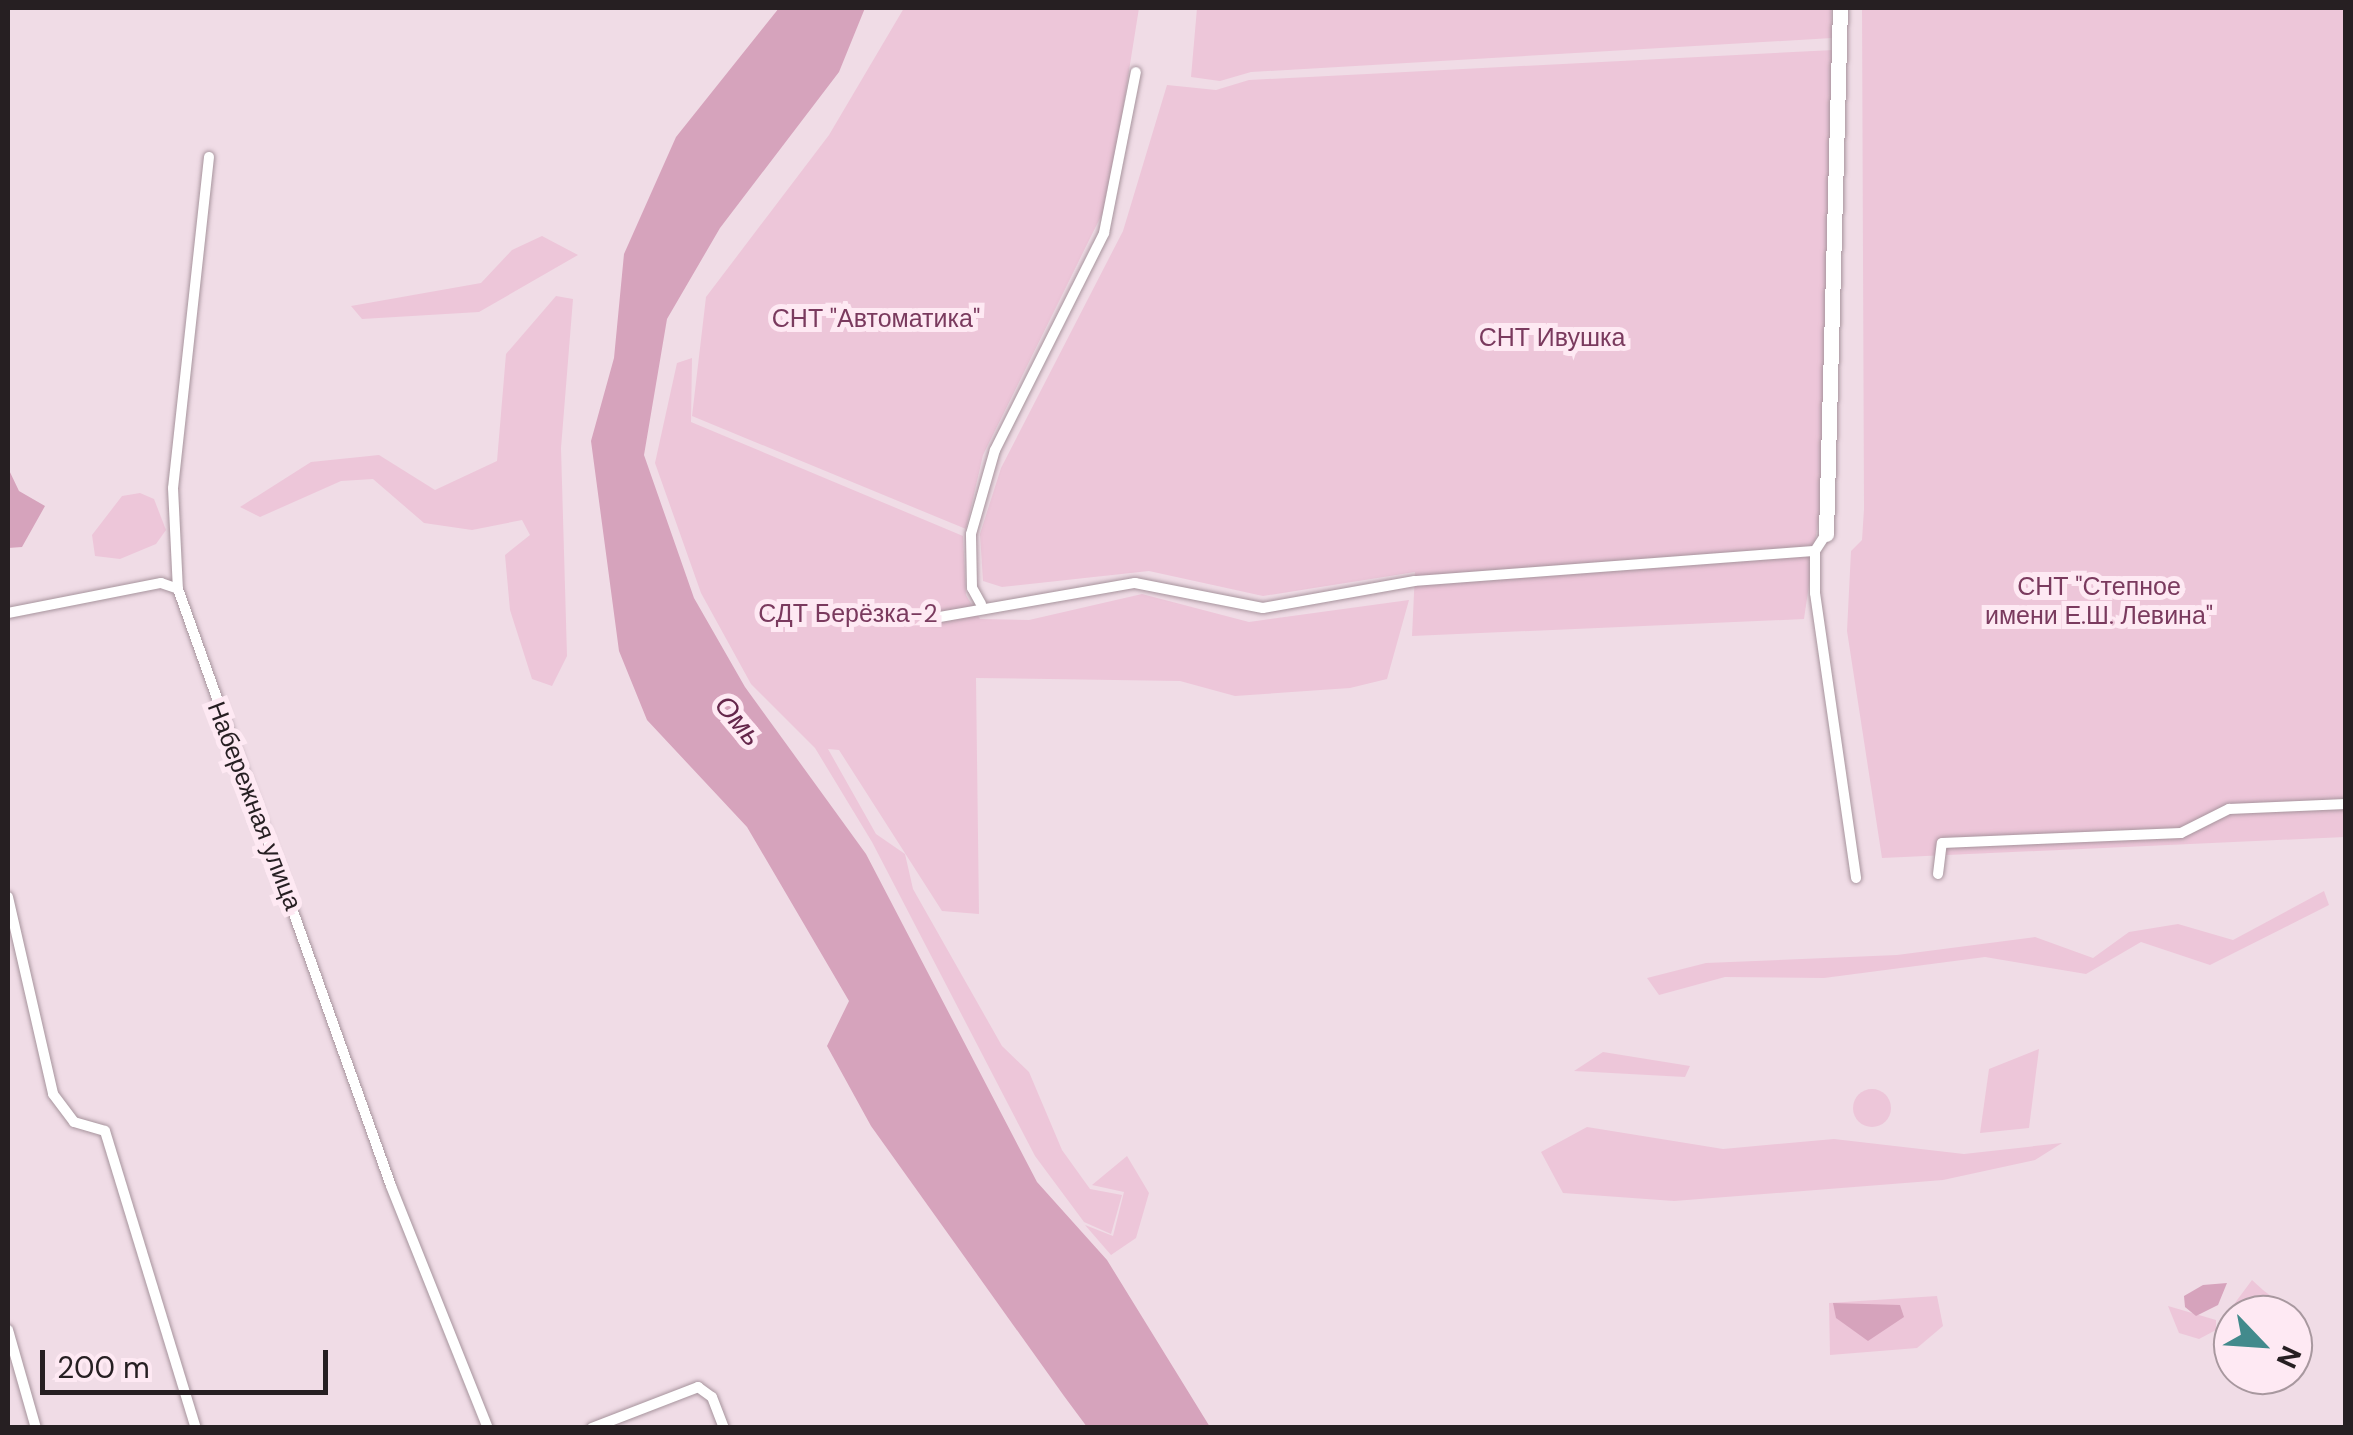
<!DOCTYPE html>
<html>
<head>
<meta charset="utf-8">
<style>
	body { margin:0 }
	#map { position:relative; width:2353px; height:1435px; overflow:hidden; background:#f0dce6; font-family:"DM Sans",sans-serif }
	div>[style] { position:absolute }
	.green>* { inset:0; background:#edc6d9 }
	.round { border-radius:50% }
	.water>* { inset:0; background:#d6a3bc }
	.roads { filter:drop-shadow(0 0 2px #a7949d) drop-shadow(0 0 2px #a7949d) }
	.street>* { height:10px; margin:-5px; padding:0 5px; transform-origin:5px; border-radius:5px; background:#fff }
	.secondary>* { height:15px; margin:-7.5px; padding:0 7.5px; transform-origin:7.5px; border-radius:7.5px; background:#fff }
	span { translate:-50% -50%; white-space:nowrap; text-align:center; line-height:1.15; -webkit-text-stroke:10px #fee9f3; paint-order:stroke }
	.park-label { font-size:25px; color:#7a3a5e }
	.street-label { font-size:25px; color:#261f22 }
	.water-label { font-size:28px; color:#65274b; font-style:italic }
	.frame { position:absolute; inset:0; border:10px solid #261f22; pointer-events:none }
	.north { position:absolute; left:2213px; top:1295px; width:100px; height:100px; box-sizing:border-box; background:#fee9f3; border:2px solid #a8989f; border-radius:50%; rotate:115deg; font-size:28px; font-weight:700; line-height:40px; text-align:center; color:#261f22 }
	.north::after { content:''; display:block; margin:auto; width:35px; height:45px; background:#428a8c; clip-path:polygon(50% 0,100% 100%,50% 72%,0 100%) }
	.scale { position:absolute; left:40px; top:1350px; width:288px; height:45px; box-sizing:border-box; border:5px solid #261f22; border-top:0; padding-left:12px; font-size:30px; line-height:35px; white-space:nowrap; color:#261f22; -webkit-text-stroke:8px #fee9f3; paint-order:stroke }
</style>
</head>
<body>
<div id="map">
	<div class="green">
		<i style="clip-path:polygon(904px 8px,1139px 8px,1108px 202px,983px 455px,966px 529px,692px 416px,706px 297px,829px 135px)"></i>
		<i style="clip-path:polygon(1197px 8px,1831px 8px,1832px 38px,1251px 72px,1220px 81px,1191px 77px)"></i>
		<i style="clip-path:polygon(1862px 8px,2345px 8px,2345px 837px,1882px 858px,1847px 631px,1851px 551px,1862px 540px,1864px 509px)"></i>
		<i style="clip-path:polygon(1834px 50px,1820px 508px,1804px 619px,1412px 636px,1415px 572px,1263px 596px,1149px 571px,1002px 587px,983px 581px,980px 534px,1001px 468px,1123px 231px,1167px 85px,1216px 90px,1249px 80px)"></i>
		<i style="clip-path:polygon(542px 236px,578px 255px,479px 312px,362px 319px,351px 306px,481px 283px,512px 250px)"></i>
		<i style="clip-path:polygon(556px 296px,573px 299px,561px 448px,567px 656px,552px 686px,532px 679px,510px 610px,505px 555px,530px 535px,522px 520px,472px 530px,424px 523px,373px 479px,341px 481px,260px 517px,240px 507px,311px 462px,379px 455px,435px 490px,497px 461px,506px 354px)"></i>
		<i style="clip-path:polygon(692px 358px,691px 422px,963px 536px,966px 595px,980px 619px,1029px 620px,1142px 594px,1249px 622px,1409px 600px,1387px 679px,1350px 688px,1235px 696px,1180px 681px,976px 678px,979px 914px,942px 911px,839px 750px,828px 749px,876px 834px,905px 854px,913px 889px,1002px 1046px,1029px 1072px,1062px 1150px,1090px 1189px,1122px 1195px,1111px 1234px,1084px 1222px,1035px 1156px,872px 842px,815px 748px,751px 684px,701px 593px,655px 463px,677px 363px)"></i>
		<i style="clip-path:polygon(140px 493px,154px 499px,166px 530px,156px 544px,120px 559px,95px 556px,92px 535px,122px 496px)"></i>
		<i style="clip-path:polygon(2324px 891px,2329px 905px,2210px 965px,2141px 942px,2086px 974px,1985px 957px,1824px 978px,1725px 977px,1659px 995px,1647px 978px,1706px 963px,1897px 955px,2035px 937px,2093px 958px,2129px 932px,2178px 924px,2233px 940px)"></i>
		<i style="clip-path:polygon(2039px 1049px,2029px 1128px,1980px 1133px,1989px 1069px)"></i>
		<i style="clip-path:polygon(1603px 1052px,1690px 1066px,1685px 1077px,1574px 1071px)"></i>
		<i class="round" style="left:1853px;top:1089px;width:38px;height:38px"></i>
		<i style="clip-path:polygon(1587px 1127px,1723px 1149px,1834px 1139px,1964px 1154px,2062px 1143px,2035px 1160px,1943px 1180px,1674px 1201px,1563px 1193px,1541px 1152px)"></i>
		<i style="clip-path:polygon(1127px 1156px,1149px 1193px,1136px 1238px,1111px 1255px,1085px 1225px,1113px 1236px,1124px 1192px,1092px 1185px)"></i>
		<i style="clip-path:polygon(2252px 1280px,2263px 1290px,2302px 1320px,2223px 1319px)"></i>
		<i style="clip-path:polygon(1937px 1296px,1943px 1326px,1917px 1348px,1830px 1355px,1829px 1303px)"></i>
		<i style="clip-path:polygon(2168px 1306px,2216px 1320px,2216px 1330px,2199px 1339px,2179px 1333px)"></i>
	</div>
	<div class="water">
		<i style="clip-path:polygon(779px 8px,865px 8px,839px 72px,720px 228px,667px 319px,644px 455px,694px 598px,745px 687px,866px 854px,1037px 1182px,1107px 1260px,1210px 1427px,1087px 1427px,1064px 1396px,871px 1126px,827px 1046px,849px 1001px,747px 827px,647px 720px,619px 651px,591px 441px,614px 358px,624px 254px,676px 137px)"></i>
		<i style="clip-path:polygon(8px 468px,19px 491px,45px 506px,22px 547px,8px 548px)"></i>
		<i style="clip-path:polygon(2227px 1283px,2218px 1305px,2196px 1316px,2185px 1307px,2184px 1296px,2203px 1285px)"></i>
		<i style="clip-path:polygon(1833px 1303px,1900px 1305px,1904px 1317px,1868px 1341px,1836px 1318px)"></i>
	</div>
	<div class="roads">
		<div class="street">
			<i style="left:209px;top:157px;width:333px;rotate:96.2deg"></i>
			<i style="left:173px;top:488px;width:101px;rotate:87.2deg"></i>
			<i style="left:178px;top:589px;width:634px;rotate:70.36deg"></i>
			<i style="left:391px;top:1186px;width:261px;rotate:68.2deg"></i>
			<i style="left:1826px;top:534px;width:20px;rotate:123deg"></i>
			<i style="left:1815px;top:551px;width:42px;rotate:90deg"></i>
			<i style="left:1815px;top:593px;width:288px;rotate:81.8deg"></i>
			<i style="left:981px;top:604px;width:18px;rotate:-119deg"></i>
			<i style="left:972px;top:588px;width:54px;rotate:-91.1deg"></i>
			<i style="left:971px;top:534px;width:87px;rotate:-74.1deg"></i>
			<i style="left:995px;top:450px;width:243px;rotate:-63.3deg"></i>
			<i style="left:1104px;top:233px;width:164px;rotate:-78.8deg"></i>
			<i style="left:8px;top:613px;width:156px;rotate:-11.1deg"></i>
			<i style="left:161px;top:583px;width:18px;rotate:19deg"></i>
			<i style="left:934px;top:618px;width:204px;rotate:-9.9deg"></i>
			<i style="left:1135px;top:583px;width:130px;rotate:11.1deg"></i>
			<i style="left:1263px;top:608px;width:154px;rotate:-10.1deg"></i>
			<i style="left:1415px;top:581px;width:401px;rotate:-4.3deg"></i>
			<i style="left:1938px;top:874px;width:31px;rotate:-83deg"></i>
			<i style="left:1942px;top:843px;width:239px;rotate:-2.4deg"></i>
			<i style="left:2181px;top:833px;width:54px;rotate:-26.6deg"></i>
			<i style="left:2229px;top:809px;width:117px;rotate:-2.4deg"></i>
			<i style="left:8px;top:897px;width:202px;rotate:77.1deg"></i>
			<i style="left:53px;top:1094px;width:35px;rotate:53deg"></i>
			<i style="left:74px;top:1122px;width:32px;rotate:16deg"></i>
			<i style="left:105px;top:1131px;width:311px;rotate:73deg"></i>
			<i style="left:8px;top:1330px;width:102px;rotate:74.1deg"></i>
			<i style="left:592px;top:1428px;width:114px;rotate:-21.1deg"></i>
			<i style="left:698px;top:1387px;width:17px;rotate:36deg"></i>
			<i style="left:712px;top:1397px;width:33px;rotate:69deg"></i>
		</div>
		<div class="secondary">
			<i style="left:1826px;top:534px;width:526px;rotate:-88.48deg"></i>
		</div>
	</div>
	<div class="park-label">
		<span style="left:876px;top:319px">СНТ "Автоматика"</span>
		<span style="left:1552px;top:338px">СНТ Ивушка</span>
		<span style="left:2099px;top:602px">СНТ "Степное<br>имени Е.Ш. Левина"</span>
		<span style="left:848px;top:614px">СДТ Берёзка-2</span>
	</div>
	<div class="street-label">
		<span style="left:254px;top:806px;rotate:69deg">Набережная улица</span>
	</div>
	<div class="water-label">
		<span style="left:738px;top:721px;rotate:50deg">Омь</span>
	</div>
	<div class="frame"></div>
	<div class="north">N</div>
	<div class="scale">200 m</div>
</div>
</body>
</html>
